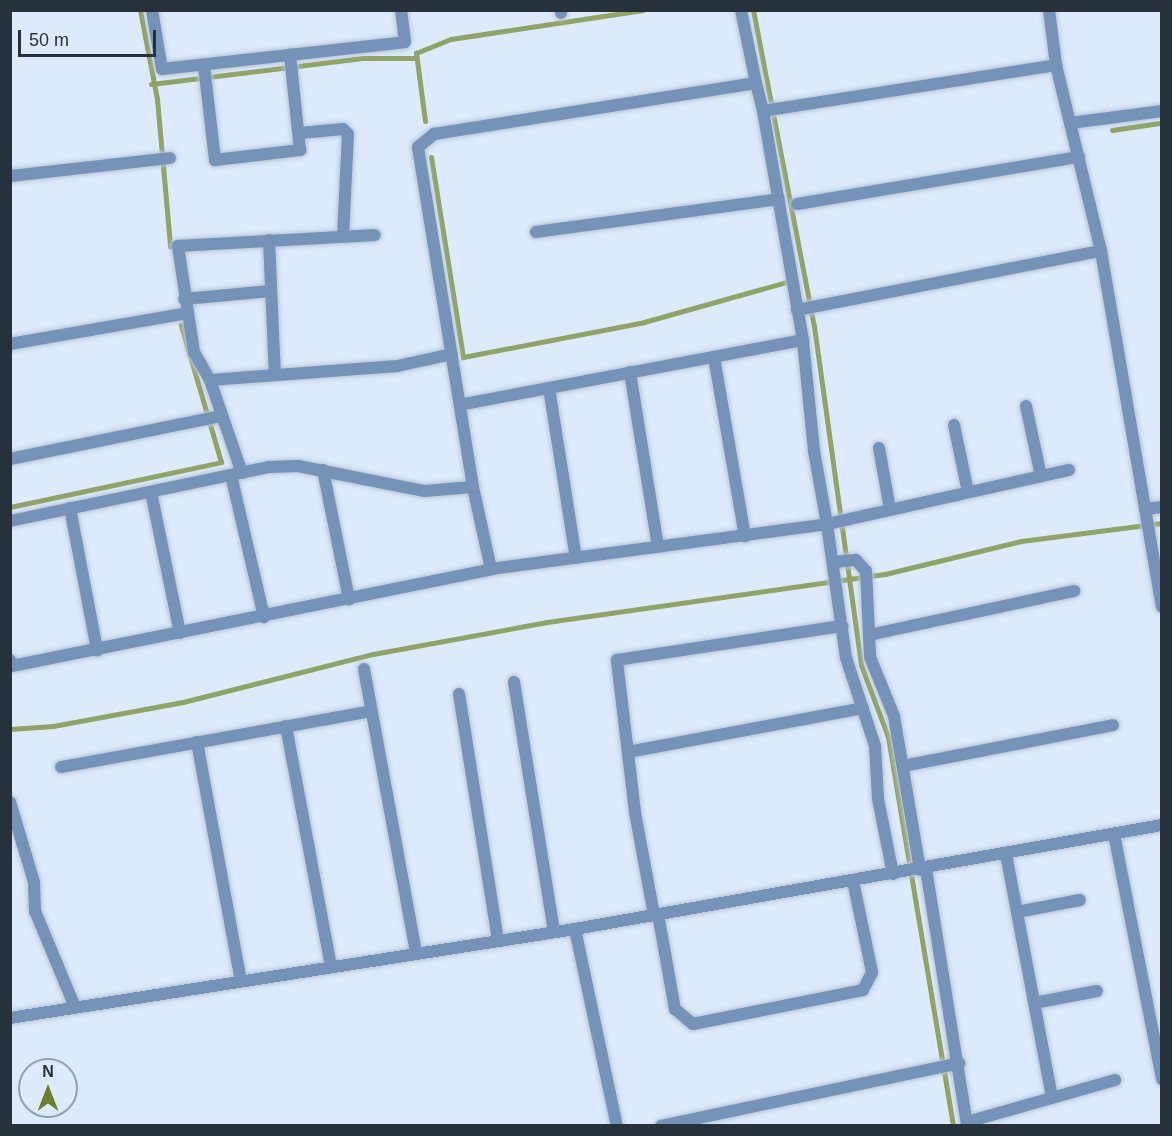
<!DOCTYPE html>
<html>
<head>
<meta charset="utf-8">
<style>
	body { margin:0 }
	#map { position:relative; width:1172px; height:1136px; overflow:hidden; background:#dceafc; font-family:Arial,sans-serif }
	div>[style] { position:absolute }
	.stream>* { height:5px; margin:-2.5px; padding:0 2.5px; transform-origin:2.5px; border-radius:2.5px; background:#92a367 }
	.roads { filter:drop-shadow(0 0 2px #b8c5d6) drop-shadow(0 0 2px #b8c5d6) }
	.street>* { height:12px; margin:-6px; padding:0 6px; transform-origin:6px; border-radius:6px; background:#7593b8 }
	span { translate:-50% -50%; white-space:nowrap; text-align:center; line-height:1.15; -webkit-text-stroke:4.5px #dceafc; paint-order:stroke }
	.frame { position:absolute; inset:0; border:12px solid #27313c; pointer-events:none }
	.north { position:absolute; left:18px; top:1058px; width:60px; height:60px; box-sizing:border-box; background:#dceafc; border:2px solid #94a0af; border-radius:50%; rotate:0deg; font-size:16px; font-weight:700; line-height:24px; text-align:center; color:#27313c }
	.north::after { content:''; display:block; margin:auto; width:21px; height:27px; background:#6b7e2e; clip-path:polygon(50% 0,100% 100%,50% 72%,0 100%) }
	.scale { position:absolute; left:18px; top:30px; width:138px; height:27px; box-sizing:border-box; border:3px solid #27313c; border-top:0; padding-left:8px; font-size:18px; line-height:21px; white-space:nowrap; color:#27313c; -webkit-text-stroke:4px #dceafc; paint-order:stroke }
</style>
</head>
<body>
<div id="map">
	<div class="stream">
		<i style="left:140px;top:10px;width:91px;rotate:79.2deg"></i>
		<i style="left:157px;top:99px;width:148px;rotate:84.9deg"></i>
		<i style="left:753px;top:10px;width:322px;rotate:79.1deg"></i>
		<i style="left:814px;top:326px;width:342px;rotate:82.1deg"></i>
		<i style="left:861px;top:665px;width:77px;rotate:69.4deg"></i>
		<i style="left:888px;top:737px;width:394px;rotate:80.5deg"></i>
		<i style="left:151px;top:84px;width:213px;rotate:-7deg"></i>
		<i style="left:362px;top:58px;width:52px"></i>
		<i style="left:425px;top:121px;width:69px;rotate:-97.5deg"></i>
		<i style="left:416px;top:53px;width:38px;rotate:-22deg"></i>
		<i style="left:451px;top:39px;width:194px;rotate:-8.6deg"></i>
		<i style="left:1112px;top:130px;width:48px;rotate:-8.5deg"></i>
		<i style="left:431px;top:157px;width:203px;rotate:80.9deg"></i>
		<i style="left:463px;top:357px;width:184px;rotate:-10.9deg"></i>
		<i style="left:644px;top:322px;width:155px;rotate:-15.7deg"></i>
		<i style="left:10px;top:507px;width:216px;rotate:-12deg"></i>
		<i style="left:221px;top:462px;width:143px;rotate:-106.3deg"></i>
		<i style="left:10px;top:729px;width:43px;rotate:-4deg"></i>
		<i style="left:53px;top:726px;width:132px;rotate:-10.5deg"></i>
		<i style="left:183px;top:702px;width:196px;rotate:-14.2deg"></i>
		<i style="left:373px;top:654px;width:177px;rotate:-10.4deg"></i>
		<i style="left:547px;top:622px;width:341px;rotate:-8.1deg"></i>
		<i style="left:885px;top:574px;width:140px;rotate:-13.6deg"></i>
		<i style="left:1021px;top:541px;width:142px;rotate:-7.3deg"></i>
	</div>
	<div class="roads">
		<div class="street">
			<i style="left:152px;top:10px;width:60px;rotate:80.4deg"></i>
			<i style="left:162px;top:69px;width:244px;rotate:-6.3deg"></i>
			<i style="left:405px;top:42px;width:32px;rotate:-97deg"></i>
			<i style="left:561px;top:10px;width:3px;rotate:90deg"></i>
			<i style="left:741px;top:10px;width:75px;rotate:78.4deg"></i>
			<i style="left:1049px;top:10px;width:55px;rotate:82.7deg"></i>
			<i style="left:1056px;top:65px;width:191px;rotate:76.4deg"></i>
			<i style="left:1101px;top:251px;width:361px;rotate:80.3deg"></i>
			<i style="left:204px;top:66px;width:95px;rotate:83.3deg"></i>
			<i style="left:215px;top:160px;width:86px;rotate:-6.7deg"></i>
			<i style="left:300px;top:150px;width:96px;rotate:-96deg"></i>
			<i style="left:763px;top:111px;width:232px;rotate:80.1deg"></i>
			<i style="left:1070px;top:123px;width:93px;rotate:-7.4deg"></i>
			<i style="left:300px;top:133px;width:43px;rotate:-5.3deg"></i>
			<i style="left:343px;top:129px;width:7px;rotate:45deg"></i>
			<i style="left:348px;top:134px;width:101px;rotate:92.8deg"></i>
			<i style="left:10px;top:176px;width:161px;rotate:-6.4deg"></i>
			<i style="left:797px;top:204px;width:286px;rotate:-9.5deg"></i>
			<i style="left:536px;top:232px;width:245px;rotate:-7.7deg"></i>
			<i style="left:269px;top:240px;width:135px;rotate:87.5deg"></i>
			<i style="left:184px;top:299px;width:87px;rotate:-5.3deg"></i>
			<i style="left:797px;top:310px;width:310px;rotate:-11deg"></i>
			<i style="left:10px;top:344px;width:180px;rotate:-9.9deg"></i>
			<i style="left:714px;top:357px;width:182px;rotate:80.2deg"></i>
			<i style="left:630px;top:372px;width:177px;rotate:80.9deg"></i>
			<i style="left:210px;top:380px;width:188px;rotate:-4.3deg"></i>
			<i style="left:397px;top:366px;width:56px;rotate:-12.3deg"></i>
			<i style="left:549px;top:388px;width:172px;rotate:81deg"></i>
			<i style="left:1026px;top:406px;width:72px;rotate:77.9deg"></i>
			<i style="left:954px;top:425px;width:68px;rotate:78.2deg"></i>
			<i style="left:879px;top:448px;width:62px;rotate:79.8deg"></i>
			<i style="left:10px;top:459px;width:216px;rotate:-11.5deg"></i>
			<i style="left:323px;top:470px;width:132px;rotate:78.6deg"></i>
			<i style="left:242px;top:473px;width:98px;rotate:-109deg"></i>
			<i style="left:210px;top:380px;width:32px;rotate:-120deg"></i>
			<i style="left:194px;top:352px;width:107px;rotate:-98.6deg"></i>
			<i style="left:178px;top:246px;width:197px;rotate:-3.2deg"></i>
			<i style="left:231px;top:475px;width:146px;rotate:76.9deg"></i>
			<i style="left:151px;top:492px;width:144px;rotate:78.4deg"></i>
			<i style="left:70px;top:508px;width:145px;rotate:79.2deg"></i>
			<i style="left:1145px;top:509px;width:17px;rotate:-7deg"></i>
			<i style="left:10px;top:521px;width:265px;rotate:-11.8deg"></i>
			<i style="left:269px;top:467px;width:29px;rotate:-2deg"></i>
			<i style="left:298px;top:466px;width:128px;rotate:11.2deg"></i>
			<i style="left:424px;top:491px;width:49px;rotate:-4.7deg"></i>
			<i style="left:833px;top:562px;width:23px;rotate:-5deg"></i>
			<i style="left:856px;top:560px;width:15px;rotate:48deg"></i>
			<i style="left:866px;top:571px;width:86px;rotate:87.3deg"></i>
			<i style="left:870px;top:657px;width:64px;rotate:67.9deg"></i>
			<i style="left:894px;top:716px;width:156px;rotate:80.4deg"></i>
			<i style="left:491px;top:569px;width:84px;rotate:-102.4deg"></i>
			<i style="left:473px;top:487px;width:344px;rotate:-99.2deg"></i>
			<i style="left:418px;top:147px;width:21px;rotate:-39deg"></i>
			<i style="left:434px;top:134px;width:326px;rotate:-9deg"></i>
			<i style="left:756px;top:83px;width:29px;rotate:76deg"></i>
			<i style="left:763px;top:111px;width:297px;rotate:-8.9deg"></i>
			<i style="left:869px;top:635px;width:210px;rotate:-12.1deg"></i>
			<i style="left:10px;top:660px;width:6px;rotate:72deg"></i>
			<i style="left:12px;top:666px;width:489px;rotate:-11.4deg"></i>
			<i style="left:491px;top:569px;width:339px;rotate:-7.6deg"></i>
			<i style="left:827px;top:524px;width:74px;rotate:-100.1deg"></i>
			<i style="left:814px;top:451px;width:112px;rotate:-95.7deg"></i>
			<i style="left:803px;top:340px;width:349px;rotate:169.3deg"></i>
			<i style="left:364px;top:669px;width:289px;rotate:79.6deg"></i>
			<i style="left:514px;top:682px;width:253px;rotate:80.9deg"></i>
			<i style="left:459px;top:694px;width:250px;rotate:81deg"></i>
			<i style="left:286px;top:726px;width:244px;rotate:79.4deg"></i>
			<i style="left:197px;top:742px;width:243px;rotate:79.6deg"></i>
			<i style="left:628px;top:752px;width:239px;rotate:-10.6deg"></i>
			<i style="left:903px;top:766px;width:214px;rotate:-11deg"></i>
			<i style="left:61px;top:767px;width:315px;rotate:-10.2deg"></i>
			<i style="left:10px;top:802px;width:84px;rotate:73.3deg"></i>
			<i style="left:34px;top:882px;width:29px;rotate:88deg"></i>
			<i style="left:35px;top:911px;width:104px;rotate:67.4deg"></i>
			<i style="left:1114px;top:834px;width:250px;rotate:78.9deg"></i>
			<i style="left:1006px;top:854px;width:248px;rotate:79.3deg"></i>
			<i style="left:926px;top:869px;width:260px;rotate:80.9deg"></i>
			<i style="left:893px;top:874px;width:76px;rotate:-101.3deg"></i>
			<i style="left:878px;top:799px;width:53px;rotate:-93.2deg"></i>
			<i style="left:875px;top:746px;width:93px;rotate:-108.2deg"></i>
			<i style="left:846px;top:658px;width:135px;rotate:-98.1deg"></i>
			<i style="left:827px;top:524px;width:248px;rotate:-12.6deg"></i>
			<i style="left:1017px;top:912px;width:64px;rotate:-10.8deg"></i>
			<i style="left:658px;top:914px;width:97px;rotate:79.9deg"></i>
			<i style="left:675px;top:1009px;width:23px;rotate:40deg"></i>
			<i style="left:693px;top:1024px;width:173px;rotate:-11.3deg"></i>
			<i style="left:863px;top:990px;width:20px;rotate:-63deg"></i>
			<i style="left:872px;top:972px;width:93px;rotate:-101.8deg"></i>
			<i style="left:654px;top:915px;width:105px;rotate:-100.5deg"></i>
			<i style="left:635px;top:812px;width:153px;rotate:-96.8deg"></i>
			<i style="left:617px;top:660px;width:228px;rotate:-8.6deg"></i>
			<i style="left:575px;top:929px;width:201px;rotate:78deg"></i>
			<i style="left:1034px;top:1003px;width:64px;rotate:-10.8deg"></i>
			<i style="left:10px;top:1018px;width:572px;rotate:-8.95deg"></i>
			<i style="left:575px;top:929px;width:596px;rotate:-10.05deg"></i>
			<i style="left:967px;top:1122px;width:154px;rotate:-15.8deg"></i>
			<i style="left:661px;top:1126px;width:305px;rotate:-11.9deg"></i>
		</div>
	</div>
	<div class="frame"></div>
	<div class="north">N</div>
	<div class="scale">50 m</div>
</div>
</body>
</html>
